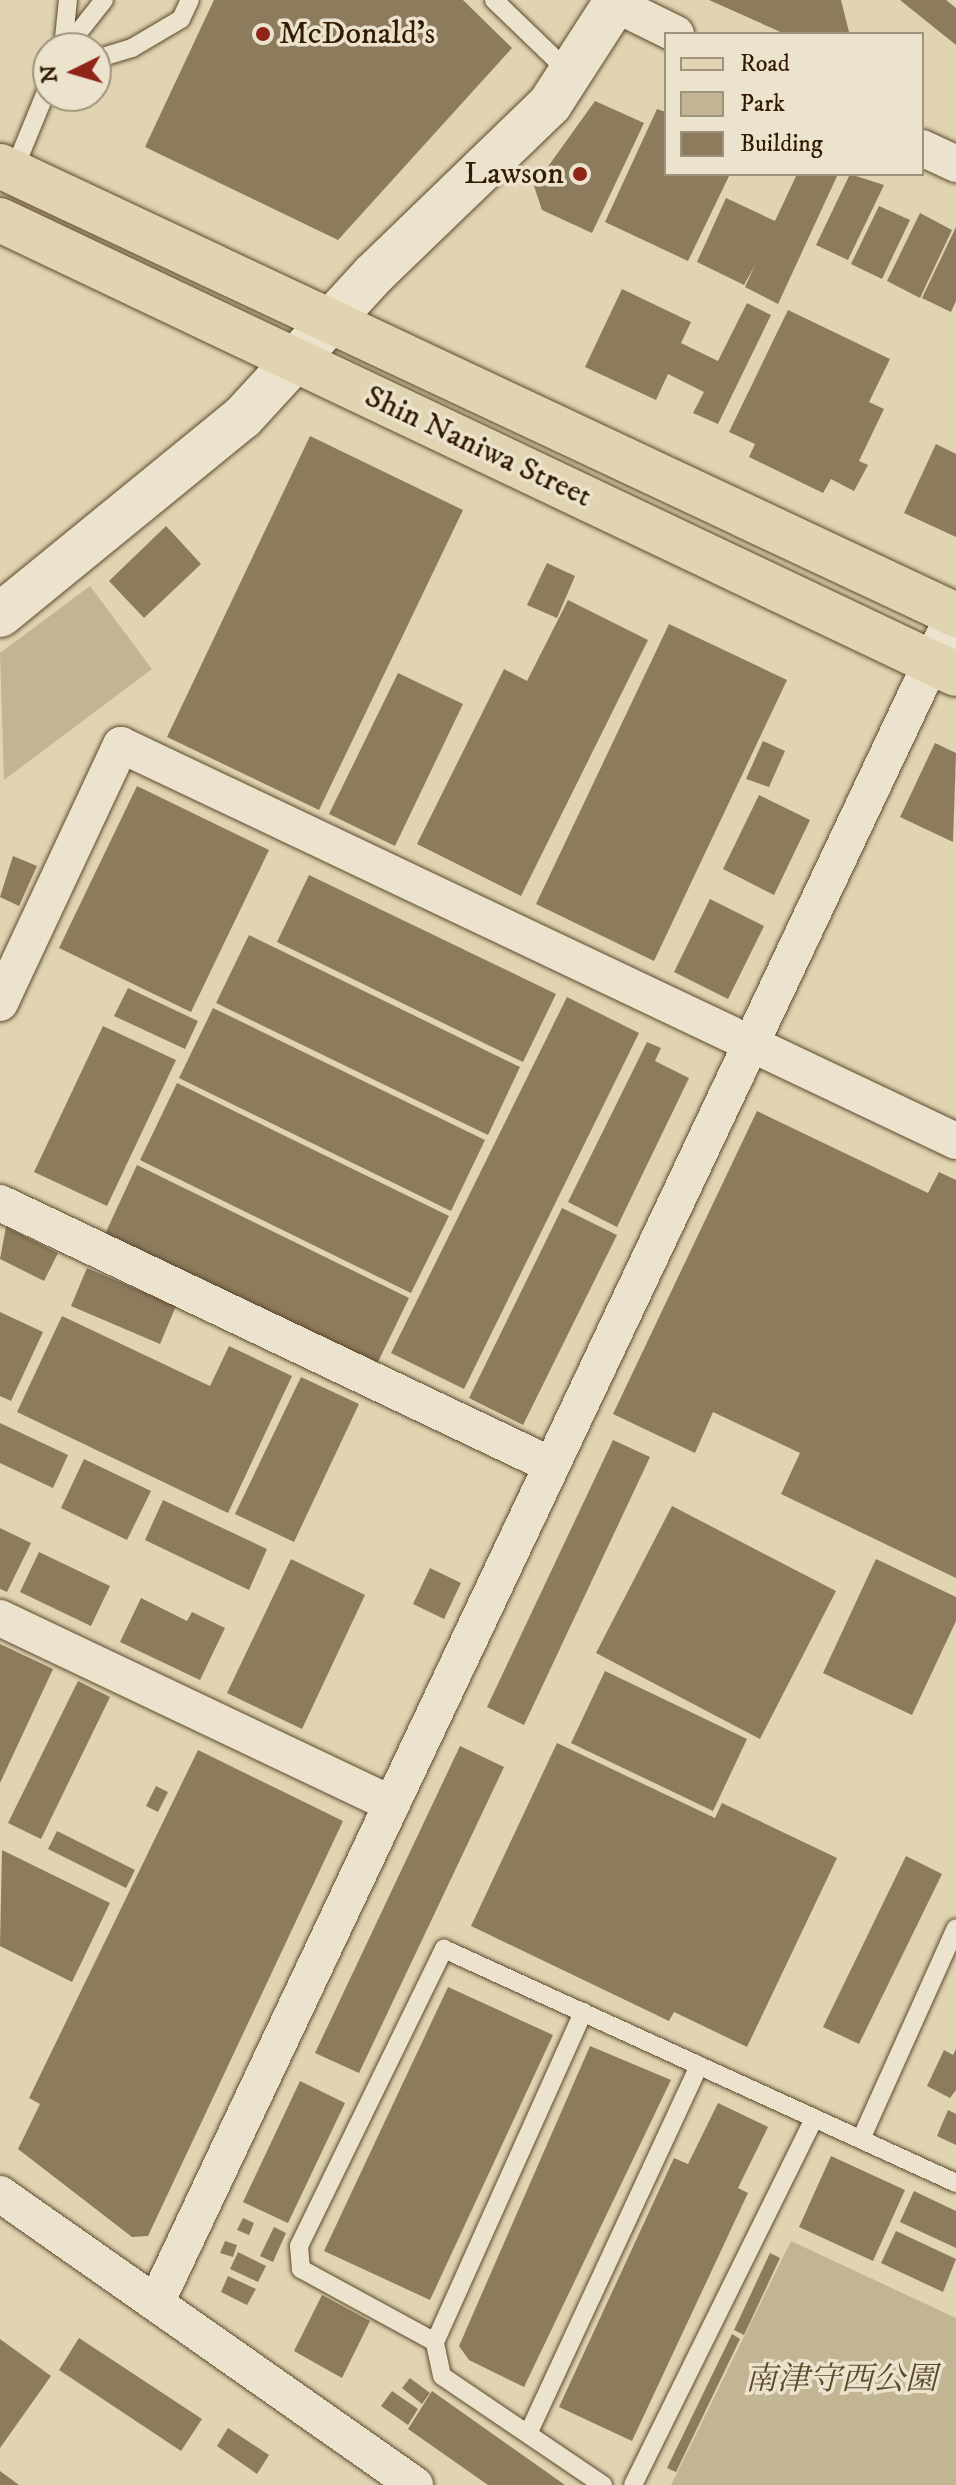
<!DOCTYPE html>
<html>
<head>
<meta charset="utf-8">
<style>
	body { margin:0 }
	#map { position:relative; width:956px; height:2485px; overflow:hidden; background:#e0d4b2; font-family:"IM FELL DW Pica","Noto Serif JP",serif }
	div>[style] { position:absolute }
	.green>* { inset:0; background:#c2b594 }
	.building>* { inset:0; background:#8c7b5d }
	.roads { filter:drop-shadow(0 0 2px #5e492c) drop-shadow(0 0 2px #5e492c) }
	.service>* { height:18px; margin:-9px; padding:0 9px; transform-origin:9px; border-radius:9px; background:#ebe3cd }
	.minor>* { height:36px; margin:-18px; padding:0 18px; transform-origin:18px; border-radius:18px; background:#ebe3cd }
	.tertiary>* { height:44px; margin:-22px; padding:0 22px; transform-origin:22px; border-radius:22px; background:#ebe3cd }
	.primary>* { height:44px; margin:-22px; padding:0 22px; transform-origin:22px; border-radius:22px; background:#e0d4b2 }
	.dots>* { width:22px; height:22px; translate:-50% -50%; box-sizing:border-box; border:4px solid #ebe3cd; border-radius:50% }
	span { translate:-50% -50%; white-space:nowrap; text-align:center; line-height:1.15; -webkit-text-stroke:7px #ebe3cd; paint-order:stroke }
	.poi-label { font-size:32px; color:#321b00 }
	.left { translate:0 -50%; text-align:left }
	.right { translate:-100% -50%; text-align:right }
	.street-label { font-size:32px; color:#321b00 }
	.park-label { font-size:32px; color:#5d492c; font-style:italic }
	.legend { position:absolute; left:664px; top:32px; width:260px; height:144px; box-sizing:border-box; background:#ebe3cd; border:2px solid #a1937b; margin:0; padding:10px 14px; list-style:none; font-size:24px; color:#321b00 }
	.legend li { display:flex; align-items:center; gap:16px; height:40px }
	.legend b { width:40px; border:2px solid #a1937b }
	.north { position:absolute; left:32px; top:32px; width:80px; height:80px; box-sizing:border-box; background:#ebe3cd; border:2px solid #a1937b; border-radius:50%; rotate:265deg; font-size:22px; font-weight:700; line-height:32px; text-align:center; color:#321b00 }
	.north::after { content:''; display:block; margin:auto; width:28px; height:36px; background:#8f2418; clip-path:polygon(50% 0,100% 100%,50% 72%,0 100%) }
</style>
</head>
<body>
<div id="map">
	<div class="green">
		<i style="clip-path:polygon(90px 586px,152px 669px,4px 780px,0 653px)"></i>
		<i style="clip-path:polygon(791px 2241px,956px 2318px,956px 2485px,671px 2485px)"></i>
	</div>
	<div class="building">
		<i style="clip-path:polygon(214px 0,463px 0,512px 48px,338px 240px,145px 147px)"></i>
		<i style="clip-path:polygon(709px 0,841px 0,849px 32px,785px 34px)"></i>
		<i style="clip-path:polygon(900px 0,946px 0,956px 8px,956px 45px)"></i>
		<i style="clip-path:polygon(595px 101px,644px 123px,592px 233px,542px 210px,534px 186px)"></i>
		<i style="clip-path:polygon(657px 109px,666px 112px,666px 174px,730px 174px,688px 261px,605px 222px)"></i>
		<i style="clip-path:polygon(797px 174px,838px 174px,778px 304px,745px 287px,755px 265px,744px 285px,697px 262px,726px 198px,775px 221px)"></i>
		<i style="clip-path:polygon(850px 174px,884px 185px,848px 260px,816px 245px)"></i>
		<i style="clip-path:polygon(879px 206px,910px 220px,882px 279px,851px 264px)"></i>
		<i style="clip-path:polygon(920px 213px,952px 230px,920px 298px,887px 281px)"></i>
		<i style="clip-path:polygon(956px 227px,956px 301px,951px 312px,922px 298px)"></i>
		<i style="clip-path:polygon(622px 289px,691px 322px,681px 343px,718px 361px,747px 303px,771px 315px,718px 424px,693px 413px,704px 392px,668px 374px,656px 400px,585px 367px)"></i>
		<i style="clip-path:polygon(788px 310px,890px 359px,869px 402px,884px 409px,859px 461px,868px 465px,854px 491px,831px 479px,823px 493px,749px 457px,755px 444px,729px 432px)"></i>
		<i style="clip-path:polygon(310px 436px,463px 510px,319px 810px,167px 737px)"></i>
		<i style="clip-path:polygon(936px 444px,956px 454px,956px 537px,904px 513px)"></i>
		<i style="clip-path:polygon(166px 526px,201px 564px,144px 618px,109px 581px)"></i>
		<i style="clip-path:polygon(547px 563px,575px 576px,557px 618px,527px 605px)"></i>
		<i style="clip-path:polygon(568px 600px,648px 640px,521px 896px,417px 844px,504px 669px,527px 681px)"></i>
		<i style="clip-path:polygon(669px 624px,787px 680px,654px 961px,536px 904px)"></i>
		<i style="clip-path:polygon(398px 673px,463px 704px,395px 846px,329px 814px)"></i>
		<i style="clip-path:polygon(763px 741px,785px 751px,769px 787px,746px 779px)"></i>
		<i style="clip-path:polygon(935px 743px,956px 753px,953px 842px,900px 817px)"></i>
		<i style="clip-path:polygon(137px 786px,269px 850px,191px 1012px,59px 948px)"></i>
		<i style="clip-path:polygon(759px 795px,810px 820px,774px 895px,723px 869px)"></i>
		<i style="clip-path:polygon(13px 856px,37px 866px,19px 906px,0 897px)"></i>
		<i style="clip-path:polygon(309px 875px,556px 994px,523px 1062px,277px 942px)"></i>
		<i style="clip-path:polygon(710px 899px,764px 926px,728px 999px,674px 972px)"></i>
		<i style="clip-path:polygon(249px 935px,520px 1067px,488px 1135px,216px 1003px)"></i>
		<i style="clip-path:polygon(128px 988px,198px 1021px,185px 1049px,114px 1016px)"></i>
		<i style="clip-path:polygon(567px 997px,639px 1033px,464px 1389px,391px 1353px)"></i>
		<i style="clip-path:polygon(213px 1008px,485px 1140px,451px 1211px,179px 1078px)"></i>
		<i style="clip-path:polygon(103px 1026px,176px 1060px,107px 1206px,34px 1172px)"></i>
		<i style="clip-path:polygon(647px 1042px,661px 1048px,655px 1061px,689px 1078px,617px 1227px,568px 1202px)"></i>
		<i style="clip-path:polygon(177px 1083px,449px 1216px,411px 1293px,140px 1160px)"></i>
		<i style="clip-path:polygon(757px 1111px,928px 1193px,939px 1172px,956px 1180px,956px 1578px,781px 1494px,800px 1453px,713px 1412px,695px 1453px,613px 1414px)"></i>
		<i style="clip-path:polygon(137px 1165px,409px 1298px,376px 1366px,105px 1234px)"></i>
		<i style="clip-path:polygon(562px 1208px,617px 1235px,523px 1425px,469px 1398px)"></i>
		<i style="clip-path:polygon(6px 1227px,58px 1253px,44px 1281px,0 1259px)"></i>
		<i style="clip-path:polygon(87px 1268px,176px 1306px,160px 1344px,71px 1306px)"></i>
		<i style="clip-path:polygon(0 1312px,43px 1332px,11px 1401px,0 1396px)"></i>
		<i style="clip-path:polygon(62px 1316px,210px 1386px,229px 1346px,292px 1376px,228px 1513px,17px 1412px)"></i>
		<i style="clip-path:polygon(301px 1377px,359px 1404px,294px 1542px,235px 1514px)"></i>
		<i style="clip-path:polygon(0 1423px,68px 1455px,53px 1488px,0 1463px)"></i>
		<i style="clip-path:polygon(613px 1440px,650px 1457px,524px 1725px,487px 1707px)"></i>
		<i style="clip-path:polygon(84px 1459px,151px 1491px,127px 1540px,61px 1508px)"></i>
		<i style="clip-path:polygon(163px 1500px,267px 1549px,249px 1590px,145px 1540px)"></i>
		<i style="clip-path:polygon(672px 1506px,836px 1591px,760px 1739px,596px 1653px)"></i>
		<i style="clip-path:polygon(0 1528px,31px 1543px,7px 1592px,0 1589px)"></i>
		<i style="clip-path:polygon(39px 1552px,110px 1586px,91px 1626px,20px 1592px)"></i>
		<i style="clip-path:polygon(291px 1559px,365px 1595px,302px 1729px,227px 1693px)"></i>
		<i style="clip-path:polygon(876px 1559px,956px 1597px,956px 1621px,912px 1715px,823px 1673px)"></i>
		<i style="clip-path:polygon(430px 1568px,461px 1583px,444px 1619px,413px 1604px)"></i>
		<i style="clip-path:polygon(141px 1598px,187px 1621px,192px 1612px,225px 1628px,200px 1680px,120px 1642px)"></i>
		<i style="clip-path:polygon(0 1644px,53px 1669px,0 1783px)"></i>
		<i style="clip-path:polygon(605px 1671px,747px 1739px,713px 1811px,571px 1743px)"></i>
		<i style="clip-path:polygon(78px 1681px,110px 1697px,41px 1839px,8px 1823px)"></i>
		<i style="clip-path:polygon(557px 1743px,715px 1818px,722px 1803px,837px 1858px,747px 2047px,674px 2012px,669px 2021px,471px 1926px)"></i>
		<i style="clip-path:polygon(460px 1746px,504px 1767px,359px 2073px,315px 2053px)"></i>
		<i style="clip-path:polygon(198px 1750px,343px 1821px,148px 2236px,132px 2237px,18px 2149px,40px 2104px,29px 2098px)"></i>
		<i style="clip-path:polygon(156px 1786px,168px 1792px,158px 1812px,146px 1806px)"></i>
		<i style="clip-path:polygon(57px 1831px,135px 1870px,126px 1888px,48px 1849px)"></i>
		<i style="clip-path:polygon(2px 1850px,110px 1903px,72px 1982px,0 1946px)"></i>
		<i style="clip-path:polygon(906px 1856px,942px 1874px,859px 2044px,823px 2027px)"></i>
		<i style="clip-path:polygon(448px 1987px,553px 2035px,430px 2300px,324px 2251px)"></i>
		<i style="clip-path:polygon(590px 2046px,671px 2080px,524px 2387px,469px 2360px,459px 2346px)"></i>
		<i style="clip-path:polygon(956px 2049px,956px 2090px,950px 2098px,927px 2086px,944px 2050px,953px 2055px)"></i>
		<i style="clip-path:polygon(300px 2081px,345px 2103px,288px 2223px,243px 2202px)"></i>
		<i style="clip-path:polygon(718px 2103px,768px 2127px,738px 2188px,748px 2193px,632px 2441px,559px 2407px,674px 2158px,688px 2164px)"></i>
		<i style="clip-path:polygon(948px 2110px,956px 2114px,956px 2145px,937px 2136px)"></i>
		<i style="clip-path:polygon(831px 2156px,905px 2190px,873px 2261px,799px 2227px)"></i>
		<i style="clip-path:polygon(914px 2191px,956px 2211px,956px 2248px,900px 2222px)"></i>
		<i style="clip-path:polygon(243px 2218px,254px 2223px,249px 2235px,237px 2230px)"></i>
		<i style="clip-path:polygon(274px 2227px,286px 2233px,273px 2262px,260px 2256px)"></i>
		<i style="clip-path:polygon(896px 2231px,956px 2259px,943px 2292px,881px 2263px)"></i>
		<i style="clip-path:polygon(225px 2241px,237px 2245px,233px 2257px,220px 2253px)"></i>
		<i style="clip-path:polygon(238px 2252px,266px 2266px,258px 2282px,230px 2269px)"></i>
		<i style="clip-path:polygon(770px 2253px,780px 2258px,744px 2335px,734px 2330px)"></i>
		<i style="clip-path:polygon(228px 2276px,256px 2289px,247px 2305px,221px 2292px)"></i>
		<i style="clip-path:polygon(322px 2295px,370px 2321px,342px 2378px,294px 2351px)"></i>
		<i style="clip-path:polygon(732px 2334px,740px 2339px,676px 2472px,667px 2468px)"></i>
		<i style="clip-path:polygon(79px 2338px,202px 2419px,181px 2451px,59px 2370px)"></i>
		<i style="clip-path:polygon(0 2339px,51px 2376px,0 2448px)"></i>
		<i style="clip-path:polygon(410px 2378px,430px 2393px,422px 2404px,402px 2388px)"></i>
		<i style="clip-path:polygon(392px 2391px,418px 2409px,408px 2425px,381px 2406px)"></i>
		<i style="clip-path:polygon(432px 2391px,565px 2485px,488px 2485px,408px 2429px)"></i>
		<i style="clip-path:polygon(228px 2428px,269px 2455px,257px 2474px,217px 2446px)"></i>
		<i style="clip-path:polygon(0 2471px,19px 2485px,0 2485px)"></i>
	</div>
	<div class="roads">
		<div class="service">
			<i style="left:494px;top:0;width:107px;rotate:43.9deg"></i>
			<i style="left:63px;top:48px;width:48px;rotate:-84.1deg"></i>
			<i style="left:66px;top:48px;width:61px;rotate:-51.6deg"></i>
			<i style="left:96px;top:59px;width:38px;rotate:-17deg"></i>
			<i style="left:132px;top:48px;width:57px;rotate:-30.6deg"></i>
			<i style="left:181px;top:19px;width:21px;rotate:-65deg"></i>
			<i style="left:13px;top:172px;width:92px;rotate:-67.6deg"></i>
			<i style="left:861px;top:2139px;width:231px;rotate:-65.8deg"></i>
			<i style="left:435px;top:2342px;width:362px;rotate:-65.8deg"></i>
			<i style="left:528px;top:2434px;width:406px;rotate:-65.1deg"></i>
			<i style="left:603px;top:2485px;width:194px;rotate:-145.9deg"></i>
			<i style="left:442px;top:2376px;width:35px;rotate:-102deg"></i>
			<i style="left:435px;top:2342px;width:153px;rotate:-151.4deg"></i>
			<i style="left:301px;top:2269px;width:23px;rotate:-95deg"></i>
			<i style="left:299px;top:2246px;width:331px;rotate:-64deg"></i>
			<i style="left:444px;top:1949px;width:563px;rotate:24.56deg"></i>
			<i style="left:633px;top:2485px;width:409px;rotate:-63.7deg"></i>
		</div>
		<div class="minor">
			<i style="left:615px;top:4px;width:68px;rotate:26.2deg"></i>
			<i style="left:922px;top:148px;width:38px;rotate:25deg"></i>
			<i style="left:0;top:1003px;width:285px;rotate:-64.9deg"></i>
			<i style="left:121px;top:745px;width:924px;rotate:25.37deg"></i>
			<i style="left:0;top:1203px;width:610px;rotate:25.43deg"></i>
			<i style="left:0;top:1618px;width:433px;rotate:25.4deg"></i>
			<i style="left:0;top:2194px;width:507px;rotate:35.04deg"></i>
			<i style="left:156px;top:2303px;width:1872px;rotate:-64.71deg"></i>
		</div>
		<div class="tertiary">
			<i style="left:0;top:615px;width:313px;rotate:-39.2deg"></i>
			<i style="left:243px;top:417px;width:193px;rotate:-47.5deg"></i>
			<i style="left:373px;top:275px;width:246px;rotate:-44deg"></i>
			<i style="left:550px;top:104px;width:124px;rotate:-57.2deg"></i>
		</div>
		<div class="primary">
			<i style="left:0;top:166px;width:1056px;rotate:25.16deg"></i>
			<i style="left:0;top:220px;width:1058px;rotate:25.4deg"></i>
		</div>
	</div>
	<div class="dots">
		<i style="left:263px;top:34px;background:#8f2418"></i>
		<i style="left:580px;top:174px;background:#8f2418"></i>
	</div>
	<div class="poi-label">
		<span class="left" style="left:279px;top:34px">McDonald's</span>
		<span class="right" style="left:564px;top:174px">Lawson</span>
	</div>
	<div class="street-label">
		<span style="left:478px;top:447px;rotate:25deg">Shin Naniwa Street</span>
	</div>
	<div class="park-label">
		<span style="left:841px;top:2380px">南津守西公園</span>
	</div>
	<ul class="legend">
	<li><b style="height:10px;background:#e0d4b2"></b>Road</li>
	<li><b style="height:22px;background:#c2b594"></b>Park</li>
	<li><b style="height:22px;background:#8c7b5d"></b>Building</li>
	</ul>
	<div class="north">N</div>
</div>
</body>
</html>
